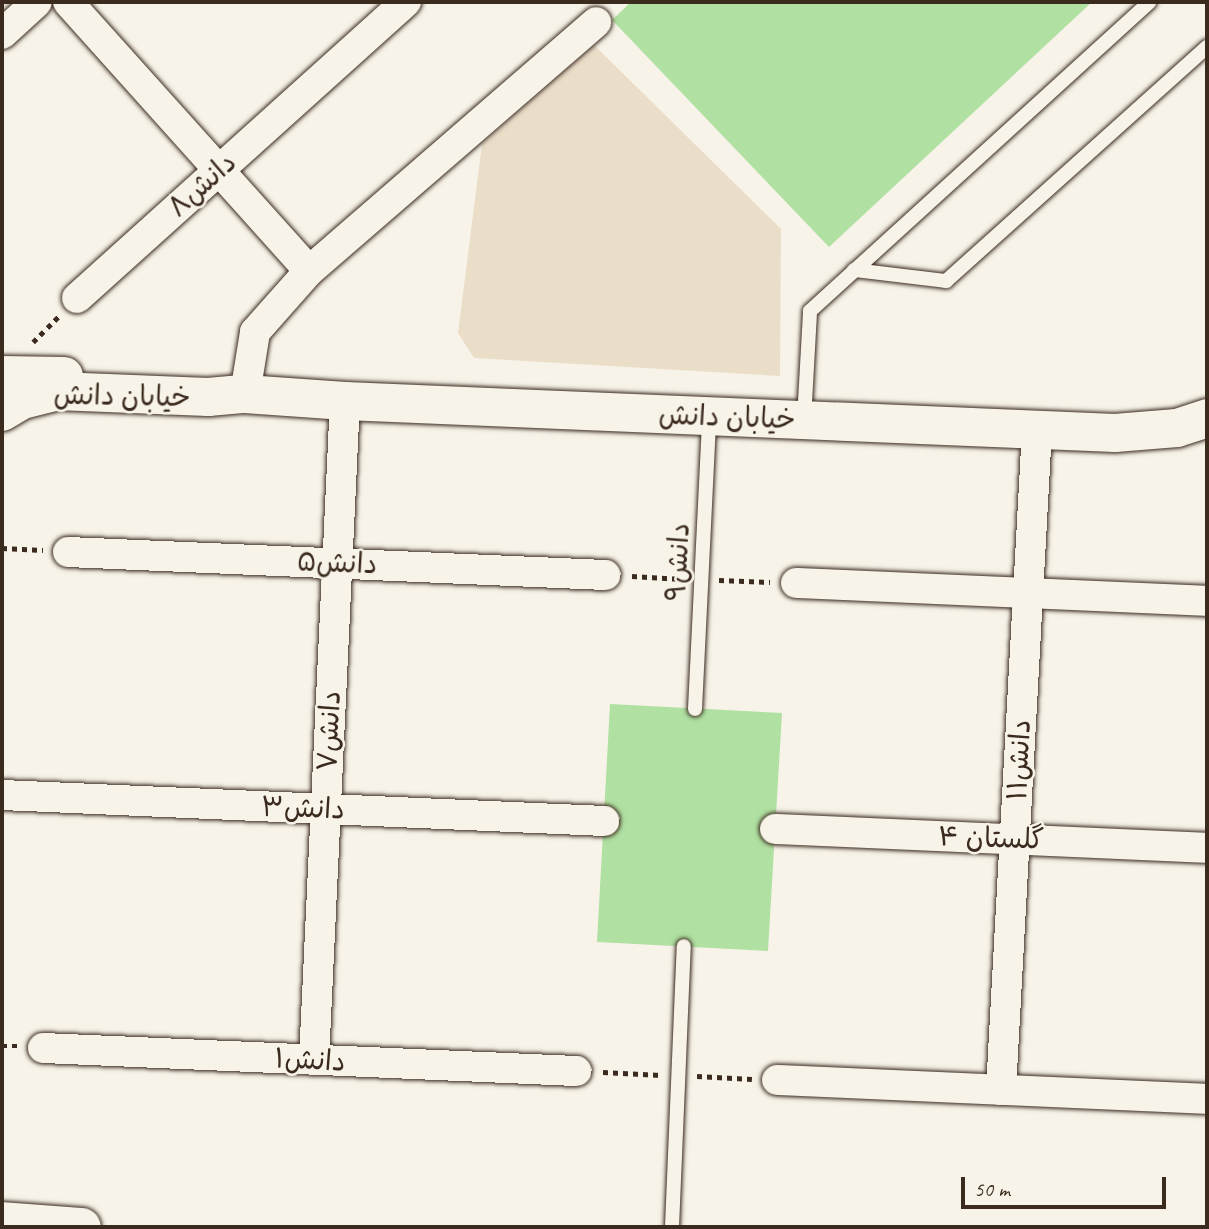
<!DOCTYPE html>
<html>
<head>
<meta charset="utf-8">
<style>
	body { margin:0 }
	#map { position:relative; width:1209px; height:1229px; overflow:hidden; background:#f7f3e8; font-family:Caveat,"Playpen Sans Arabic",sans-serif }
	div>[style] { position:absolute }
	.built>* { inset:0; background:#ebdec9 }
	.green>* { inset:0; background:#b0e1a2 }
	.path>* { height:4.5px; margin-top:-2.25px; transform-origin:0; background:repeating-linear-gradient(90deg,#3b2a1e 0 5px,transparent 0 10px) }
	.roads { filter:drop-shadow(0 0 2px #3b2a1e) drop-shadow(0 0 2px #3b2a1e) }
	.lane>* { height:14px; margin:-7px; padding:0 7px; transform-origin:7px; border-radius:7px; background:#f7f3e8 }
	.street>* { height:30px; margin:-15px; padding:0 15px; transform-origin:15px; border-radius:15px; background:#f7f3e8 }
	.secondary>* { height:38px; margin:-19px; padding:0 19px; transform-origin:19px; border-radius:19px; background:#f7f3e8 }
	span { translate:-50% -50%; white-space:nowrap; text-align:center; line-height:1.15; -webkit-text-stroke:5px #f7f3e8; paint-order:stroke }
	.street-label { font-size:28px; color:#3b2a1e }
	.frame { position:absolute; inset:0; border:4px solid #3b2a1e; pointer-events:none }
	.scale { position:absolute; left:961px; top:1177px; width:205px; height:32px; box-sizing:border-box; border:4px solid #3b2a1e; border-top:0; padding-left:9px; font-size:21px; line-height:24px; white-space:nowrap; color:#3b2a1e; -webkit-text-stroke:5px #f7f3e8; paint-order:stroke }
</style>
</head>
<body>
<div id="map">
	<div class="built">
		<i style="clip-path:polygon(594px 45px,781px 229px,780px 376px,474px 358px,458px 333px,482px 144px)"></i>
	</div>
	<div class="green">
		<i style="clip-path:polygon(631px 2px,1092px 2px,829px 247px,612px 20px)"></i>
		<i style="clip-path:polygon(610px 704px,782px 713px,768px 951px,597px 942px)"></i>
	</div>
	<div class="path">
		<i style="left:33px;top:342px;width:37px;rotate:-45deg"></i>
		<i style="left:2px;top:548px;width:41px;rotate:2.8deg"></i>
		<i style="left:632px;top:576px;width:50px;rotate:3.4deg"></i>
		<i style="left:719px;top:580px;width:51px;rotate:2.2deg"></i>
		<i style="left:2px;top:1046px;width:16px"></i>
		<i style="left:603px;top:1072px;width:58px;rotate:3deg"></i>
		<i style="left:697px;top:1076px;width:55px;rotate:3.1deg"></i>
	</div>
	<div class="roads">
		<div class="lane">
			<i style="left:854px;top:270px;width:93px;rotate:6.8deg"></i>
			<i style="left:946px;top:281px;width:351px;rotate:-41.9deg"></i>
			<i style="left:804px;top:420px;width:109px;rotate:-86.8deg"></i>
			<i style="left:810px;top:311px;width:459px;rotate:-42.3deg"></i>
			<i style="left:695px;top:709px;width:291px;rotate:-87.2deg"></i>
			<i style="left:672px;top:1227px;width:281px;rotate:-87.6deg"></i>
		</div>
		<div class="street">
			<i style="left:68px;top:2px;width:361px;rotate:48.1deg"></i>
			<i style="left:2px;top:34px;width:47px;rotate:-42.4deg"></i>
			<i style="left:77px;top:298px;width:443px;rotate:-42deg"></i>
			<i style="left:245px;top:394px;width:63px;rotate:-80.8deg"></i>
			<i style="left:255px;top:332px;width:81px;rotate:-48.5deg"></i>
			<i style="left:309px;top:271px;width:380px;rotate:-40.9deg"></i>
			<i style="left:68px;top:552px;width:538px;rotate:2.45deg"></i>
			<i style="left:796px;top:583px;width:411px;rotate:2.5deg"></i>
			<i style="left:2px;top:795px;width:603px;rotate:2.47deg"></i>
			<i style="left:775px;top:829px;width:432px;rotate:2.5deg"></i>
			<i style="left:43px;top:1048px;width:534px;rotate:2.47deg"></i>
			<i style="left:314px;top:1060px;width:660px;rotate:-87.31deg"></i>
			<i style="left:777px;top:1080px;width:430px;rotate:2.5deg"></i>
			<i style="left:1001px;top:1090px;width:661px;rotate:-86.88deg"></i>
		</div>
		<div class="secondary">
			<i style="left:2px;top:375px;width:62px;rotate:0.9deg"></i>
			<i style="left:2px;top:412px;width:23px;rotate:-31deg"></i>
			<i style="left:22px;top:400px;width:36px;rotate:-14deg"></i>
			<i style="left:57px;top:391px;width:151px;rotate:2.3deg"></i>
			<i style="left:208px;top:397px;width:37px;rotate:-5deg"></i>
			<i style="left:245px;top:394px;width:100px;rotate:4deg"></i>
			<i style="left:345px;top:401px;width:771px;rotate:2.38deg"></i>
			<i style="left:1115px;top:433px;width:62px;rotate:-4.6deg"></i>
			<i style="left:1177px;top:428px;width:32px;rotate:-18deg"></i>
			<i style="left:2px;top:1221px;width:80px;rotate:4.3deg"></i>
		</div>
	</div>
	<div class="street-label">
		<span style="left:202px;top:185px;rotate:-42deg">دانش۸</span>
		<span style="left:122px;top:396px;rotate:1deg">خیابان دانش</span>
		<span style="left:727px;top:417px;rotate:2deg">خیابان دانش</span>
		<span style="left:678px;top:562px;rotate:-87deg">دانش۹</span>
		<span style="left:337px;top:563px;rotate:2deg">دانش۵</span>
		<span style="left:329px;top:731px;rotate:-87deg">دانش۷</span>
		<span style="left:1019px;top:760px;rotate:-87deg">دانش۱۱</span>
		<span style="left:303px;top:808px;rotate:2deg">دانش۳</span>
		<span style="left:991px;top:838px;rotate:2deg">گلستان ۴</span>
		<span style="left:310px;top:1060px;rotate:3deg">دانش۱</span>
	</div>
	<div class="frame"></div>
	<div class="scale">50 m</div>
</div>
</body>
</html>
